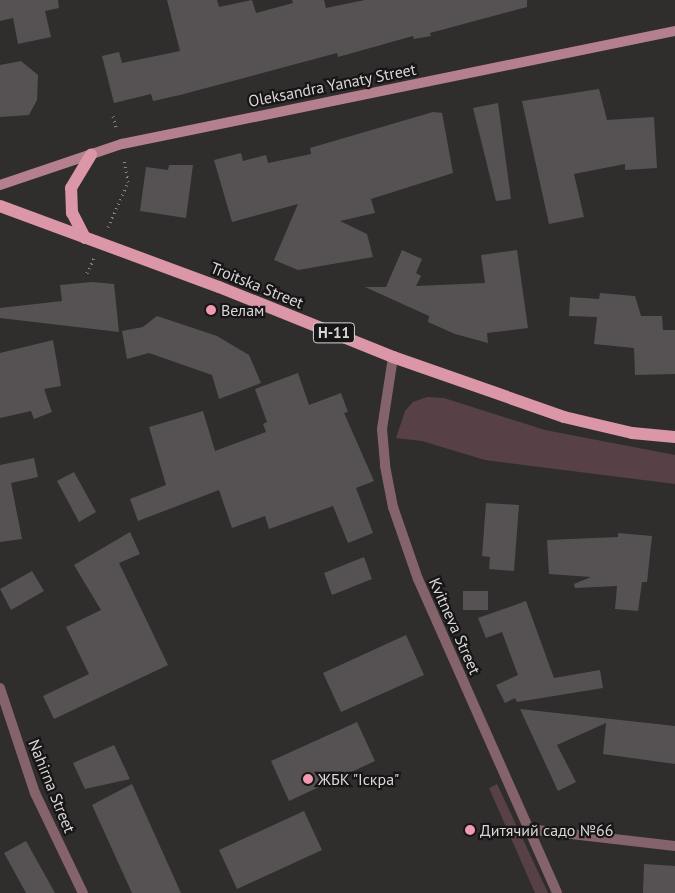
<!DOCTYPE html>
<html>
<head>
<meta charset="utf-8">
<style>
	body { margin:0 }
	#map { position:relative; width:675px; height:893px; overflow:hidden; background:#302d2d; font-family:"PT Sans",sans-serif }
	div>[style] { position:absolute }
	.green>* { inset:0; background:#574146 }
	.building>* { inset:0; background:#565253 }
	.path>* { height:3px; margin-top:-1.5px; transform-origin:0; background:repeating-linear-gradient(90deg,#878585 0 1px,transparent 0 5px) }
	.street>* { height:10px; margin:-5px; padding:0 5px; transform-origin:5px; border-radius:5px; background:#85636b }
	.secondary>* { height:10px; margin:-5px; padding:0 5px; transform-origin:5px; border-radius:5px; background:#b5808d }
	.primary>* { height:12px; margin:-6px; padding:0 6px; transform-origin:6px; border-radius:6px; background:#db96a7 }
	.dots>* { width:14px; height:14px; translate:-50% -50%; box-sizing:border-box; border:2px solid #171516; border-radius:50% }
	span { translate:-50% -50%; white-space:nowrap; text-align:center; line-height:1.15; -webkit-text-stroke:4.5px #171516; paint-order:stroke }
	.shield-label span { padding:1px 4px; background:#171516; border:1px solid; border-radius:4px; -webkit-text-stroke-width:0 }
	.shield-label { font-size:15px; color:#d9d7d8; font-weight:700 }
	.street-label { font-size:16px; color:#d9d7d8 }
	.poi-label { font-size:16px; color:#d9d7d8 }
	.left { translate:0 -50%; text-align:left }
</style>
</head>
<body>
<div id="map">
	<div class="green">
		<i style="clip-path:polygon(427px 397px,444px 398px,545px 430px,675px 455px,675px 484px,485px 460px,422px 441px,396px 438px,405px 411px,413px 402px)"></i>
		<i style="clip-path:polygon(497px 784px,548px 893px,535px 893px,489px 788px)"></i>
	</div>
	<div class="building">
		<i style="clip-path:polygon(0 0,58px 0,59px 8px,45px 11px,51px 37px,18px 44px,13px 18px,0 21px)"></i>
		<i style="clip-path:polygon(167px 0,217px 0,219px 7px,252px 0,256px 13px,293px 3px,292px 0,324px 0,326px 8px,365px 0,527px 0,527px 7px,430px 33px,431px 36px,414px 39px,413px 36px,338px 57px,337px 53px,180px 95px,153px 101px,151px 94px,114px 103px,102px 56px,119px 52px,122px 63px,180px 51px)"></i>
		<i style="clip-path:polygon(21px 61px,38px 75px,37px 100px,29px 115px,0 117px,0 65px)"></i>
		<i style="clip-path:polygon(599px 89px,607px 120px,654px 117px,657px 168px,625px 170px,625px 164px,574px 174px,584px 217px,549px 224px,522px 101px)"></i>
		<i style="clip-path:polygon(498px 103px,511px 199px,496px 201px,473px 108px)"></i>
		<i style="clip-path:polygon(433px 112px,442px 113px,453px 173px,371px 199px,375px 213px,340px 221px,367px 234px,373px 257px,298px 270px,274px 260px,298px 204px,232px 222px,214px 160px,241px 153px,243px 161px,266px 155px,268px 163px,311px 154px,310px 148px)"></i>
		<i style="clip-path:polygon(169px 165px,193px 165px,186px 218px,140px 211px,146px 167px,168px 170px)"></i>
		<i style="clip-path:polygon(402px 250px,422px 259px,416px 273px,421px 276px,416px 286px,485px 283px,481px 255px,517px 250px,528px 328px,487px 333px,488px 343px,455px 334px,428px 322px,429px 316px,365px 287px,386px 287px)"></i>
		<i style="clip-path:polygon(92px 282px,114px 284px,119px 332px,0 318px,0 308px,62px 301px,60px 285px)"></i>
		<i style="clip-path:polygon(600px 293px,635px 296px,641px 316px,662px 316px,663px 330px,675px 330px,675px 374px,635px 375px,634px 348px,594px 344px,597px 317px,569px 316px,570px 297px,599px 299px)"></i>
		<i style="clip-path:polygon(157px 316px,217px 336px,249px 355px,261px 383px,219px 399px,212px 375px,149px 353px,127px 359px,122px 331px,143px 327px)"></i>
		<i style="clip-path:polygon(53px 340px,61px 386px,44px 389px,52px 412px,34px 419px,31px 411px,0 418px,0 353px)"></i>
		<i style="clip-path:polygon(298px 373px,309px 405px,341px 393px,348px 412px,344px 413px,374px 481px,356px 488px,373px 533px,348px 543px,333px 506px,269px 529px,265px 516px,232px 528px,219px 490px,138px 521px,130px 499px,166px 485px,149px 427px,203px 411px,215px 451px,266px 432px,263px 424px,267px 422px,255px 389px)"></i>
		<i style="clip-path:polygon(34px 458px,38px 477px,11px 483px,22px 539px,0 542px,0 465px)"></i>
		<i style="clip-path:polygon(74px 472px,96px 512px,79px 522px,57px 481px)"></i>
		<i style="clip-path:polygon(486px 503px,519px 505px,514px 571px,489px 569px,490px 557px,482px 556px)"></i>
		<i style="clip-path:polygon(130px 532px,140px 554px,119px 563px,168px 665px,54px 719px,43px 696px,89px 674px,66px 627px,101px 610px,74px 565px)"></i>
		<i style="clip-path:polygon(618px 533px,652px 536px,647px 582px,642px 582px,638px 611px,615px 609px,617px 586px,575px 588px,574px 584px,591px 577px,549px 574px,547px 540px,618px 537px)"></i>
		<i style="clip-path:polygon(364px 557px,372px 579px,332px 595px,324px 573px)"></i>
		<i style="clip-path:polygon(32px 571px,44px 591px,11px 610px,0 589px)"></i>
		<i style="clip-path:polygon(463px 591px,488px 591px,488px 610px,463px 610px)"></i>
		<i style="clip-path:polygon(526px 601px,554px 678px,600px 670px,603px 688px,517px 702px,515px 698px,505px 703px,496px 685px,518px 675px,502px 632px,486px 638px,478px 618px)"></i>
		<i style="clip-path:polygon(406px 635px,424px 675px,341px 712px,323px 673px)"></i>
		<i style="clip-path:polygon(520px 709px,675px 726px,675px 764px,603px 754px,606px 723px,557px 745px,576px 782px,558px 791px)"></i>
		<i style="clip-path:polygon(357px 722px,375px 761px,289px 801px,271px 761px)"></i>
		<i style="clip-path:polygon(114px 745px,130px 779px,85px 789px,73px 763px)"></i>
		<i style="clip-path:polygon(132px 784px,181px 893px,132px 893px,92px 805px)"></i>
		<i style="clip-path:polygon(304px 811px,322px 850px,237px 889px,219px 850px)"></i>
		<i style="clip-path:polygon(26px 841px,55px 893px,26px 893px,4px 853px)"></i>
		<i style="clip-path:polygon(644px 864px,675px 866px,675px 893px,643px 893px)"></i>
	</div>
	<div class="path">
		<i style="left:113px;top:116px;width:15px;rotate:74deg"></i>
		<i style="left:108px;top:227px;width:49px;rotate:-66deg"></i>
		<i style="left:128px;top:182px;width:22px;rotate:-100deg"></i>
		<i style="left:87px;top:273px;width:17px;rotate:-65deg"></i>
	</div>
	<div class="street">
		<i style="left:393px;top:357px;width:73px;rotate:98.7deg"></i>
		<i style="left:382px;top:429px;width:37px;rotate:85deg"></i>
		<i style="left:385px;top:466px;width:42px;rotate:79deg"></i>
		<i style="left:393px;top:507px;width:76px;rotate:70.9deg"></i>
		<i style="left:418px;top:579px;width:343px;rotate:66.1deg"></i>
		<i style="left:0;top:688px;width:111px;rotate:71.6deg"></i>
		<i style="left:35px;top:793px;width:111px;rotate:64.4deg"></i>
		<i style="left:528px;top:829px;width:148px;rotate:6.6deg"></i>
	</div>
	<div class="secondary">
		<i style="left:0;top:185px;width:129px;rotate:-18.6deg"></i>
		<i style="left:122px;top:144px;width:564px;rotate:-11.55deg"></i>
	</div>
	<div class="primary">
		<i style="left:0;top:206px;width:233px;rotate:20.3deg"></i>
		<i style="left:219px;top:287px;width:188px;rotate:21.9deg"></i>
		<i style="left:393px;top:357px;width:181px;rotate:19.3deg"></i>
		<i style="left:564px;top:417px;width:70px;rotate:13.2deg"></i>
		<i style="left:632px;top:433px;width:43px;rotate:5.3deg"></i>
		<i style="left:85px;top:238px;width:28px;rotate:-117deg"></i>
		<i style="left:72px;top:213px;width:25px;rotate:-92deg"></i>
		<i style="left:71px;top:188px;width:39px;rotate:-59deg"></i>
	</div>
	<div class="dots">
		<i style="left:211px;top:310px;background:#f19ab1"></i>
		<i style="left:308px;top:779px;background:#f19ab1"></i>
		<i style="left:470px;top:830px;background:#f19ab1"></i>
	</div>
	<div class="shield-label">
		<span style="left:334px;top:333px">Н-11</span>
	</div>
	<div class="street-label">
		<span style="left:332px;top:85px;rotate:-11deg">Oleksandra Yanaty Street</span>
		<span style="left:257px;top:285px;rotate:22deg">Troitska Street</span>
		<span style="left:455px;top:626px;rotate:66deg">Kvitneva Street</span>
		<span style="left:52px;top:786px;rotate:68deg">Nahirna Street</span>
	</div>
	<div class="poi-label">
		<span class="left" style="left:221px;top:310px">Велам</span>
		<span class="left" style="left:318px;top:779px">ЖБК "Іскра"</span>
		<span class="left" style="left:480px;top:830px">Дитячий садо №66</span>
	</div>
</div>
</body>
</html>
